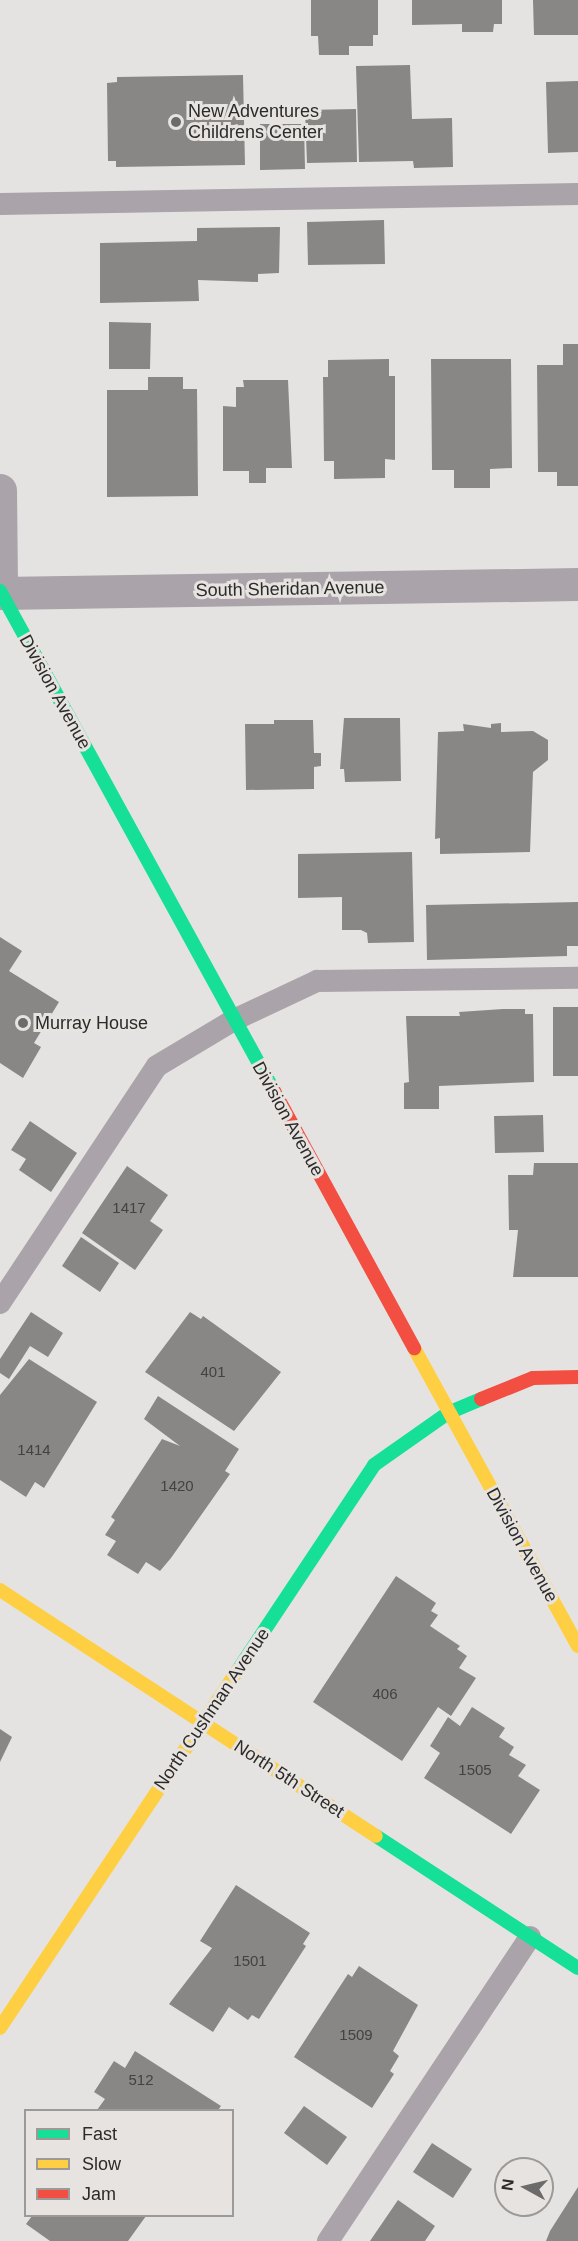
<!DOCTYPE html>
<html>
<head>
<meta charset="utf-8">
<style>
	body { margin:0 }
	#map { position:relative; width:578px; height:2241px; overflow:hidden; background:#e5e3e1; font-family:Arial,sans-serif }
	div>[style] { position:absolute }
	.building>* { inset:0; background:#898786 }
	.lane>* { height:22px; margin:-11px; padding:0 11px; transform-origin:11px; border-radius:11px; background:#aaa3a9 }
	.street>* { height:33px; margin:-16.5px; padding:0 16.5px; transform-origin:16.5px; border-radius:16.5px; background:#aaa3a9 }
	.fast>* { height:14px; margin:-7px; padding:0 7px; transform-origin:7px; border-radius:7px; background:#16e098 }
	.slow>* { height:14px; margin:-7px; padding:0 7px; transform-origin:7px; border-radius:7px; background:#ffcf43 }
	.jam>* { height:14px; margin:-7px; padding:0 7px; transform-origin:7px; border-radius:7px; background:#f24e42 }
	.dots>* { width:16px; height:16px; translate:-50% -50%; box-sizing:border-box; border:3px solid #e6e3e0; border-radius:50% }
	span { translate:-50% -50%; white-space:nowrap; text-align:center; line-height:1.15; -webkit-text-stroke:6px #e6e3e0; paint-order:stroke }
	.number-label { font-size:15px; color:#434241 }
	.number-label span { -webkit-text-stroke-width:0 }
	.poi-label { font-size:18px; color:#2c2b2a }
	.left { translate:0 -50%; text-align:left }
	.street-label { font-size:18px; color:#2c2b2a }
	.legend { position:absolute; left:24px; top:2109px; width:210px; height:108px; box-sizing:border-box; background:#e6e3e0; border:2px solid #9c9997; margin:0; padding:8px 10px; list-style:none; font-size:18px; color:#2c2b2a }
	.legend li { display:flex; align-items:center; gap:12px; height:30px }
	.legend b { width:30px; border:2px solid #9c9997 }
	.north { position:absolute; left:494px; top:2157px; width:60px; height:60px; box-sizing:border-box; background:#e6e3e0; border:2px solid #9c9997; border-radius:50%; rotate:278deg; font-size:16px; font-weight:700; line-height:24px; text-align:center; color:#2c2b2a }
	.north::after { content:''; display:block; margin:auto; width:21px; height:27px; background:#6d6b6a; clip-path:polygon(50% 0,100% 100%,50% 72%,0 100%) }
</style>
</head>
<body>
<div id="map">
	<div class="building">
		<i style="clip-path:polygon(311px 0,378px 0,378px 35px,373px 35px,373px 46px,349px 46px,349px 55px,319px 55px,318px 36px,311px 36px)"></i>
		<i style="clip-path:polygon(412px 0,502px 0,502px 24px,494px 24px,493px 32px,462px 32px,462px 24px,412px 25px)"></i>
		<i style="clip-path:polygon(533px 0,578px 0,578px 35px,534px 35px)"></i>
		<i style="clip-path:polygon(410px 65px,412px 119px,452px 118px,453px 167px,414px 168px,413px 161px,359px 162px,356px 66px)"></i>
		<i style="clip-path:polygon(243px 75px,245px 165px,116px 167px,116px 161px,108px 161px,107px 83px,117px 82px,117px 77px)"></i>
		<i style="clip-path:polygon(578px 81px,578px 152px,548px 153px,546px 82px)"></i>
		<i style="clip-path:polygon(356px 109px,357px 162px,307px 163px,305px 110px)"></i>
		<i style="clip-path:polygon(260px 124px,304px 124px,305px 169px,260px 170px)"></i>
		<i style="clip-path:polygon(384px 220px,385px 264px,308px 265px,307px 222px)"></i>
		<i style="clip-path:polygon(280px 227px,279px 273px,258px 274px,258px 282px,198px 280px,199px 301px,100px 303px,100px 243px,197px 241px,197px 228px)"></i>
		<i style="clip-path:polygon(109px 322px,151px 323px,150px 369px,109px 369px)"></i>
		<i style="clip-path:polygon(563px 344px,578px 344px,578px 486px,557px 486px,557px 472px,538px 472px,537px 365px,563px 365px)"></i>
		<i style="clip-path:polygon(389px 359px,389px 376px,395px 376px,395px 460px,385px 459px,385px 478px,334px 479px,334px 461px,324px 461px,323px 377px,328px 377px,328px 360px)"></i>
		<i style="clip-path:polygon(431px 359px,511px 359px,512px 468px,490px 469px,490px 488px,454px 488px,454px 470px,432px 470px)"></i>
		<i style="clip-path:polygon(148px 377px,183px 377px,183px 389px,197px 389px,198px 496px,107px 497px,107px 390px,148px 390px)"></i>
		<i style="clip-path:polygon(243px 380px,288px 380px,292px 468px,266px 468px,266px 483px,249px 483px,249px 471px,223px 471px,223px 406px,236px 407px,236px 387px,244px 387px)"></i>
		<i style="clip-path:polygon(344px 718px,400px 718px,401px 781px,345px 782px,344px 769px,340px 769px)"></i>
		<i style="clip-path:polygon(274px 720px,313px 720px,314px 753px,321px 753px,321px 766px,314px 767px,314px 789px,246px 790px,245px 724px,274px 724px)"></i>
		<i style="clip-path:polygon(501px 723px,501px 732px,533px 731px,548px 740px,548px 760px,533px 772px,530px 852px,440px 854px,440px 838px,435px 839px,438px 732px,464px 731px,463px 724px,491px 728px,491px 724px)"></i>
		<i style="clip-path:polygon(412px 852px,414px 942px,368px 943px,367px 933px,361px 930px,342px 930px,342px 897px,298px 898px,298px 854px)"></i>
		<i style="clip-path:polygon(578px 902px,578px 946px,567px 946px,567px 956px,427px 960px,426px 905px)"></i>
		<i style="clip-path:polygon(0 937px,22px 951px,9px 971px,59px 1002px,34px 1043px,41px 1047px,23px 1078px,0 1063px)"></i>
		<i style="clip-path:polygon(553px 1007px,578px 1007px,578px 1076px,553px 1076px)"></i>
		<i style="clip-path:polygon(503px 1009px,525px 1009px,525px 1014px,533px 1014px,534px 1082px,439px 1086px,439px 1109px,404px 1109px,404px 1083px,409px 1082px,406px 1016px,460px 1016px,459px 1012px)"></i>
		<i style="clip-path:polygon(543px 1115px,544px 1152px,495px 1153px,494px 1116px)"></i>
		<i style="clip-path:polygon(30px 1121px,77px 1153px,51px 1192px,19px 1170px,26px 1159px,11px 1150px)"></i>
		<i style="clip-path:polygon(534px 1163px,578px 1163px,578px 1277px,513px 1277px,518px 1230px,509px 1230px,508px 1175px,533px 1175px)"></i>
		<i style="clip-path:polygon(127px 1166px,168px 1195px,150px 1221px,163px 1230px,135px 1270px,82px 1233px)"></i>
		<i style="clip-path:polygon(81px 1237px,119px 1263px,100px 1292px,62px 1266px)"></i>
		<i style="clip-path:polygon(31px 1312px,63px 1333px,48px 1357px,30px 1346px,9px 1379px,0 1373px,0 1359px)"></i>
		<i style="clip-path:polygon(190px 1312px,201px 1319px,203px 1316px,281px 1372px,234px 1431px,145px 1372px)"></i>
		<i style="clip-path:polygon(29px 1359px,97px 1402px,44px 1488px,35px 1482px,26px 1497px,0 1480px,0 1395px)"></i>
		<i style="clip-path:polygon(158px 1396px,239px 1449px,225px 1471px,230px 1474px,171px 1558px,160px 1571px,146px 1562px,138px 1574px,107px 1555px,116px 1541px,105px 1535px,115px 1520px,111px 1517px,162px 1439px,180px 1446px,144px 1419px)"></i>
		<i style="clip-path:polygon(396px 1576px,436px 1603px,431px 1611px,438px 1615px,430px 1626px,460px 1646px,457px 1649px,467px 1656px,459px 1668px,476px 1678px,451px 1716px,438px 1707px,402px 1761px,313px 1702px)"></i>
		<i style="clip-path:polygon(472px 1707px,505px 1728px,499px 1737px,514px 1747px,509px 1755px,526px 1765px,518px 1776px,540px 1790px,511px 1834px,424px 1778px,440px 1753px,430px 1746px,448px 1717px,460px 1726px)"></i>
		<i style="clip-path:polygon(0 1729px,12px 1737px,0 1762px)"></i>
		<i style="clip-path:polygon(236px 1885px,310px 1933px,303px 1944px,306px 1946px,259px 2019px,252px 2015px,248px 2020px,229px 2007px,213px 2032px,169px 2004px,212px 1948px,200px 1941px)"></i>
		<i style="clip-path:polygon(359px 1966px,418px 2005px,393px 2051px,399px 2056px,390px 2071px,394px 2074px,372px 2108px,294px 2057px,348px 1974px,352px 1977px)"></i>
		<i style="clip-path:polygon(135px 2051px,221px 2106px,218px 2110px,97px 2110px,105px 2099px,94px 2092px,114px 2061px,125px 2068px)"></i>
		<i style="clip-path:polygon(304px 2106px,347px 2137px,327px 2165px,284px 2133px)"></i>
		<i style="clip-path:polygon(432px 2143px,472px 2169px,453px 2198px,413px 2172px)"></i>
		<i style="clip-path:polygon(578px 2187px,578px 2241px,546px 2241px,550px 2231px)"></i>
		<i style="clip-path:polygon(398px 2200px,435px 2226px,425px 2241px,370px 2241px)"></i>
		<i style="clip-path:polygon(32px 2216px,146px 2216px,128px 2241px,50px 2241px,26px 2224px)"></i>
	</div>
	<div class="lane">
		<i style="left:0;top:204px;width:578px;rotate:-0.99deg"></i>
		<i style="left:0;top:1303px;width:284px;rotate:-56.5deg"></i>
		<i style="left:157px;top:1066px;width:90px;rotate:-30.9deg"></i>
		<i style="left:234px;top:1020px;width:92px;rotate:-25.2deg"></i>
		<i style="left:317px;top:981px;width:261px;rotate:-0.7deg"></i>
		<i style="left:328px;top:2241px;width:365px;rotate:-56.4deg"></i>
	</div>
	<div class="street">
		<i style="left:0;top:490px;width:103px;rotate:89.4deg"></i>
		<i style="left:1px;top:593px;width:577px;rotate:-0.89deg"></i>
	</div>
	<div class="fast">
		<i style="left:0;top:591px;width:570px;rotate:61.28deg"></i>
		<i style="left:238px;top:1670px;width:246px;rotate:-56.4deg"></i>
		<i style="left:374px;top:1465px;width:90px;rotate:-35.1deg"></i>
		<i style="left:448px;top:1413px;width:36px;rotate:-23deg"></i>
		<i style="left:376px;top:1836px;width:241px;rotate:33.2deg"></i>
	</div>
	<div class="slow">
		<i style="left:414px;top:1348px;width:340px;rotate:61.2deg"></i>
		<i style="left:0;top:1590px;width:449px;rotate:33.2deg"></i>
		<i style="left:0;top:2028px;width:430px;rotate:-56.4deg"></i>
	</div>
	<div class="jam">
		<i style="left:274px;top:1091px;width:293px;rotate:61.4deg"></i>
		<i style="left:481px;top:1399px;width:56px;rotate:-22deg"></i>
		<i style="left:533px;top:1378px;width:45px;rotate:-1.3deg"></i>
	</div>
	<div class="dots">
		<i style="left:176px;top:122px;background:#6d6b6a"></i>
		<i style="left:23px;top:1023px;background:#6d6b6a"></i>
	</div>
	<div class="number-label">
		<span style="left:129px;top:1208px">1417</span>
		<span style="left:213px;top:1372px">401</span>
		<span style="left:34px;top:1450px">1414</span>
		<span style="left:177px;top:1486px">1420</span>
		<span style="left:385px;top:1694px">406</span>
		<span style="left:475px;top:1770px">1505</span>
		<span style="left:250px;top:1961px">1501</span>
		<span style="left:356px;top:2035px">1509</span>
		<span style="left:141px;top:2080px">512</span>
	</div>
	<div class="poi-label">
		<span class="left" style="left:188px;top:122px">New Adventures<br>Childrens Center</span>
		<span class="left" style="left:35px;top:1023px">Murray House</span>
	</div>
	<div class="street-label">
		<span style="left:290px;top:589px;rotate:-1deg">South Sheridan Avenue</span>
		<span style="left:55px;top:692px;rotate:61deg">Division Avenue</span>
		<span style="left:288px;top:1119px;rotate:61deg">Division Avenue</span>
		<span style="left:522px;top:1545px;rotate:61deg">Division Avenue</span>
		<span style="left:212px;top:1709px;rotate:-56deg">North Cushman Avenue</span>
		<span style="left:289px;top:1779px;rotate:33deg">North 5th Street</span>
	</div>
	<ul class="legend">
	<li><b style="height:8px;background:#16e098"></b>Fast</li>
	<li><b style="height:8px;background:#ffcf43"></b>Slow</li>
	<li><b style="height:8px;background:#f24e42"></b>Jam</li>
	</ul>
	<div class="north">N</div>
</div>
</body>
</html>
